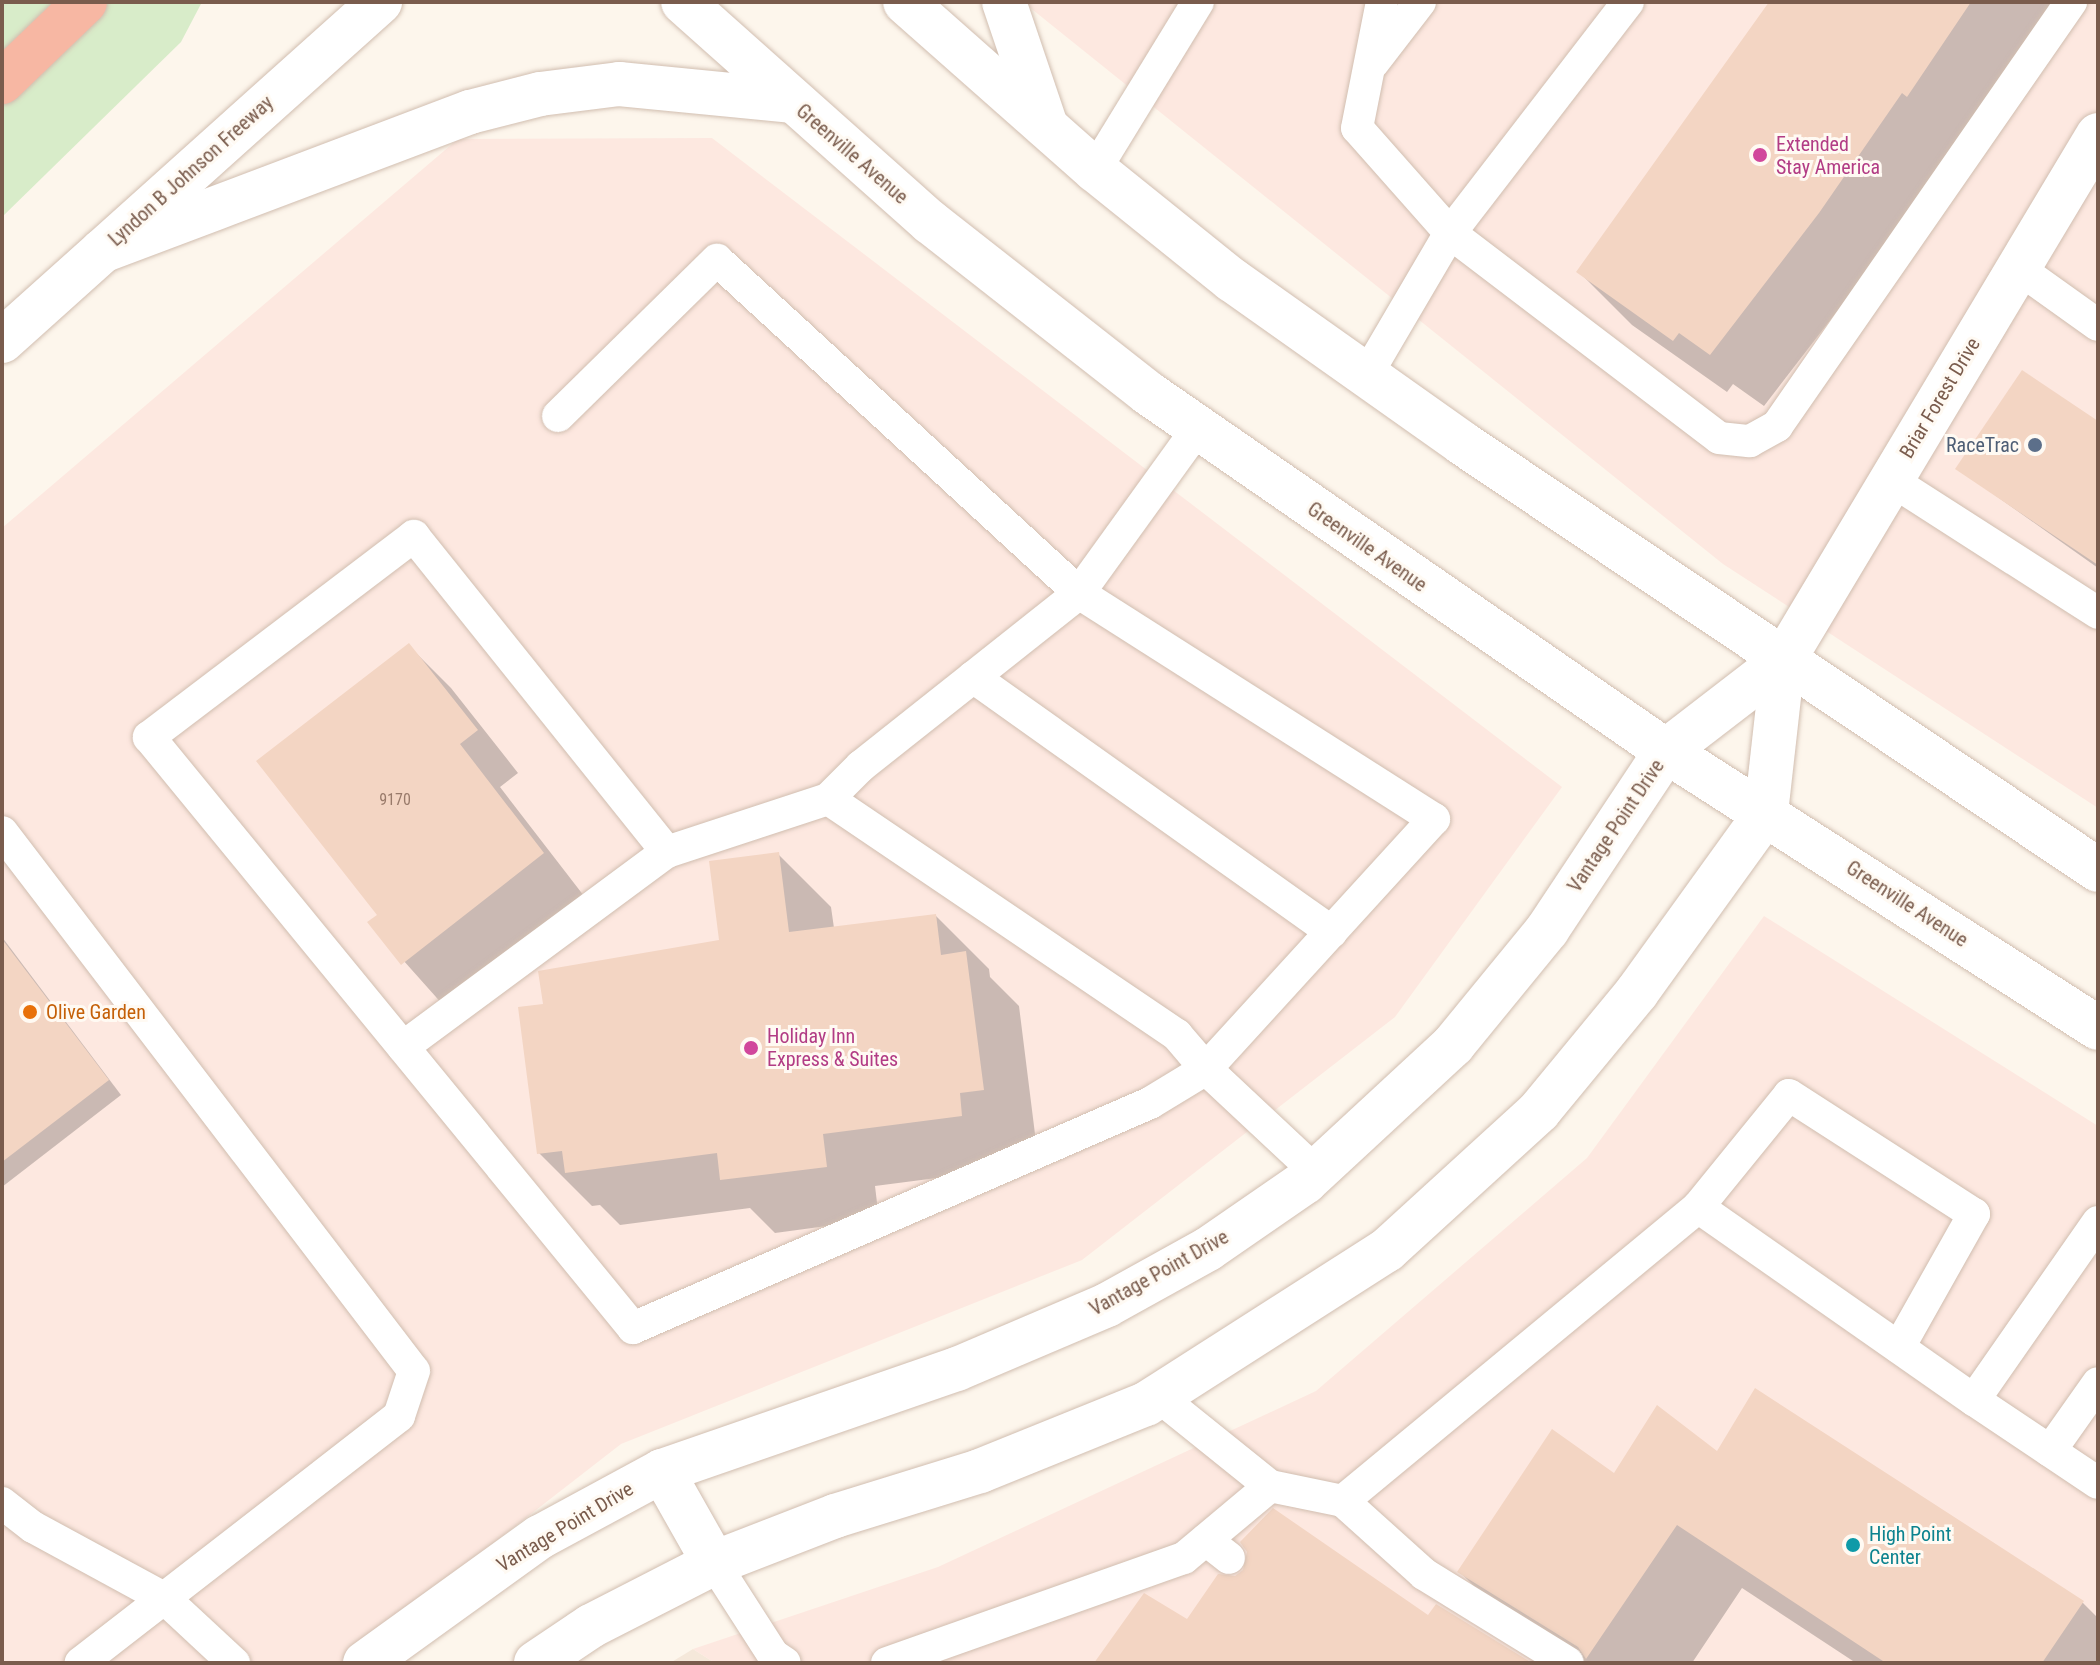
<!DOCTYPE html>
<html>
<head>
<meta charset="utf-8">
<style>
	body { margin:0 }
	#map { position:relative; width:2100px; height:1665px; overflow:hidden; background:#fdf6ec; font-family:"Roboto Condensed",sans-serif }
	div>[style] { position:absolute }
	.residential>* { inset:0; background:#f5e8da }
	.commercial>* { inset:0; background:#fde8e0 }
	.green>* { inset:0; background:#d8ecc9 }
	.shadow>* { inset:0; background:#0003 }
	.building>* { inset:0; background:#f3d5c3 }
	.roads { filter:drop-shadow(0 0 2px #d1beb0) drop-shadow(0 0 2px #d1beb0) }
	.lane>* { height:32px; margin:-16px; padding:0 16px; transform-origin:16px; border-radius:16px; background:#fff }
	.street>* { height:44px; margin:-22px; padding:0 22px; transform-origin:22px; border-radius:22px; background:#fff }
	.secondary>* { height:44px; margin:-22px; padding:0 22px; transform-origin:22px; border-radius:22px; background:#fff }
	.highway>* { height:44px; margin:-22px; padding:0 22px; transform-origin:22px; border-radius:22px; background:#f7b7a3 }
	.dots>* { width:22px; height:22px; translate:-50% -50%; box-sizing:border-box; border:4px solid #fffaf3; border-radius:50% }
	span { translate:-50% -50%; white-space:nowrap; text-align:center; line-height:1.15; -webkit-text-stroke:6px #fffaf3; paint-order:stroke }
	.number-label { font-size:16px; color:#987a6a }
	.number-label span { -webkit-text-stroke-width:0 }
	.hotel-label { font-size:20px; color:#b23c85 }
	.left { translate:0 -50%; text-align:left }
	.street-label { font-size:20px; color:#7a5c4d }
	.service-label { font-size:20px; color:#4e5e75 }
	.right { translate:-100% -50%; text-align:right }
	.food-label { font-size:20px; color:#c56008 }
	.culture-label { font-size:20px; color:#0d838f }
	.frame { position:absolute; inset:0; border:4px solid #7a5c4d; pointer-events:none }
</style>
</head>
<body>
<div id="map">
	<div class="residential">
		<i style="clip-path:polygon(693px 1649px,715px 1663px,670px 1663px)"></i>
	</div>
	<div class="commercial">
		<i style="clip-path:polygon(1023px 2px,2098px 2px,2098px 808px,1723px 564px)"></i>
		<i style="clip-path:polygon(712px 138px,1562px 787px,1395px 1017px,1082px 1260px,621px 1444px,339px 1663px,2px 1663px,2px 528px,458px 139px)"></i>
		<i style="clip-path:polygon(1764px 916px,2098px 1126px,2098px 1663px,715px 1663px,693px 1649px,938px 1567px,1316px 1391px,1587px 1158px)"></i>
	</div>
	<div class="green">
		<i style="clip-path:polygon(2px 2px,202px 2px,181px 42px,2px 217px)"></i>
	</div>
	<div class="shadow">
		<i style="clip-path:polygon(1772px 2px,2059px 2px,1872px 266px,1764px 406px,1733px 384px,1727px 392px,1632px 325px,1579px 272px)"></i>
		<i style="clip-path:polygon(2098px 423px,2098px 568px,1958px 469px)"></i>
		<i style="clip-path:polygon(409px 646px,451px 688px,518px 773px,500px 787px,584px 896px,444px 1006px,370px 923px,379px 915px)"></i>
		<i style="clip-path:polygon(778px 854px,831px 907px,834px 928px,936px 916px,989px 969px,990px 977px,1019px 1006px,1036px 1142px,1014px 1168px,875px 1186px,879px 1219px,775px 1233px,750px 1208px,620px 1225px,600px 1205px,592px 1206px,539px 1153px,545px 1006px,721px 942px)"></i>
		<i style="clip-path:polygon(2px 937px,121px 1095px,2px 1187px)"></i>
		<i style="clip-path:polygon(1718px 1454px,2083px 1603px,2098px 1618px,2098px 1663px,1856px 1663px,1742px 1588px,1692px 1663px,1567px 1663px,1524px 1637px,1460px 1572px,1614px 1476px)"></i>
	</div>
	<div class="building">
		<i style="clip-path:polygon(1769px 2px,1971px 2px,1907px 97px,1902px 93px,1819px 213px,1710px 355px,1679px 333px,1673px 341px,1576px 272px)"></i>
		<i style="clip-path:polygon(2022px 370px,2098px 421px,2098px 565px,1955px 469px)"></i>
		<i style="clip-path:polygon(409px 643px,478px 730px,460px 744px,544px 853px,401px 965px,367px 922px,377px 915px,256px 761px)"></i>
		<i style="clip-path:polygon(779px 852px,789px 932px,936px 914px,941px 955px,966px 951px,984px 1090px,960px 1093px,962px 1116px,823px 1134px,827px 1167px,720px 1180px,717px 1153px,565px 1173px,562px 1151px,537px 1154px,518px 1007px,543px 1004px,538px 971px,719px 940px,709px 861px)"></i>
		<i style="clip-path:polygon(2px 939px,109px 1080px,2px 1162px)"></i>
		<i style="clip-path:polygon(1755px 1388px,2084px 1601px,2042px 1663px,1886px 1663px,1677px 1525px,1586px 1659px,1578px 1647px,1457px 1572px,1552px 1429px,1614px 1473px,1657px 1405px,1717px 1451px)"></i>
		<i style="clip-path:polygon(1273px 1508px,1428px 1615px,1436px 1604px,1532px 1663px,1094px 1663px,1144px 1593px,1187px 1619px,1218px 1574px,1235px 1576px,1243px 1570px,1247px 1552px,1240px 1542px)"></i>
	</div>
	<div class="roads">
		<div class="lane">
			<i style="left:1628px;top:2px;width:292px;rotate:127.6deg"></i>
			<i style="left:1450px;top:233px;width:338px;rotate:37.3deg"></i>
			<i style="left:1719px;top:438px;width:31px;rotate:6deg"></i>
			<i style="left:1750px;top:441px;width:31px;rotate:-29deg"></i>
			<i style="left:1777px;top:426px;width:516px;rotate:-55.26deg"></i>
			<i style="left:1373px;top:63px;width:77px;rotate:-52.4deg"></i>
			<i style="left:1095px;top:170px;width:197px;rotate:-58.5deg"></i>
			<i style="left:2018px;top:268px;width:98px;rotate:35.5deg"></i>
			<i style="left:1366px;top:376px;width:166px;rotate:-59.6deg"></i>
			<i style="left:1450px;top:233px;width:140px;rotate:-131.5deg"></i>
			<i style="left:1357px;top:128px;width:128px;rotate:-78.8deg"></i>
			<i style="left:558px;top:416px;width:223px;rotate:-44.5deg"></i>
			<i style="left:717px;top:260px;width:492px;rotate:42.6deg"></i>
			<i style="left:1079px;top:593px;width:421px;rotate:32.5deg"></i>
			<i style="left:1434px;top:819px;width:338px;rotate:132.4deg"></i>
			<i style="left:1206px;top:1069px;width:45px;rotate:-130.5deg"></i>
			<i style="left:1177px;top:1035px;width:421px;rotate:-145.9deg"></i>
			<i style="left:828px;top:799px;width:169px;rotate:161.8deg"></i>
			<i style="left:667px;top:852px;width:405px;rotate:-128.7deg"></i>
			<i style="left:414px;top:536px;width:333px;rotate:142.8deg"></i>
			<i style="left:149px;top:737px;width:764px;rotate:50.68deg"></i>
			<i style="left:633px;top:1328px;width:564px;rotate:-23.52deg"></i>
			<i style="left:1150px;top:1103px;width:66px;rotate:-31.3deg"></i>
			<i style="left:1206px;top:1069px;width:151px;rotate:43.1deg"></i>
			<i style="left:1891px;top:480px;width:246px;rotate:32.7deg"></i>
			<i style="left:973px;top:677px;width:440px;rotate:35.4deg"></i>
			<i style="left:828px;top:799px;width:47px;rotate:-45deg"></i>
			<i style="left:861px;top:766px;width:278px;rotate:-38.4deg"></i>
			<i style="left:1079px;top:593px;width:203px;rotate:-54.2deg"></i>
			<i style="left:2px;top:832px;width:678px;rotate:52.61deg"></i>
			<i style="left:414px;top:1371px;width:47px;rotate:108.4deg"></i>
			<i style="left:399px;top:1416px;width:403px;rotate:142.2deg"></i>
			<i style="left:403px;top:1047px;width:328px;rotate:-36.5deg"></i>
			<i style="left:1698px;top:1207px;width:144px;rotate:-50.9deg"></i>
			<i style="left:1789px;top:1095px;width:220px;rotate:32.8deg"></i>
			<i style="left:1974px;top:1214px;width:153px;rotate:119.4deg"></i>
			<i style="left:2098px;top:1222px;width:217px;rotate:124.9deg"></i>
			<i style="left:1974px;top:1400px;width:149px;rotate:33.8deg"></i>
			<i style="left:1158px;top:1396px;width:144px;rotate:38.8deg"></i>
			<i style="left:1270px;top:1486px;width:75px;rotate:11.6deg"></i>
			<i style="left:1343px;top:1501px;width:461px;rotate:-39.6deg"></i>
			<i style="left:1698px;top:1207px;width:337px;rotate:35deg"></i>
			<i style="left:2050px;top:1451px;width:83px;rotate:-54.8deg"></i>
			<i style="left:1343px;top:1501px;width:109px;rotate:42deg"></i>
			<i style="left:1424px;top:1574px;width:169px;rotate:31.7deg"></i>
			<i style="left:2px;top:1503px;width:39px;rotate:38deg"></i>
			<i style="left:33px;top:1527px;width:149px;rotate:28.5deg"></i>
			<i style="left:164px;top:1598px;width:96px;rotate:42.9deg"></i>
			<i style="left:1206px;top:1540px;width:29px;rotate:38deg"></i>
			<i style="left:714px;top:1563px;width:109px;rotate:57.3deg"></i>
			<i style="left:773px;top:1655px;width:14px;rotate:34deg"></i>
			<i style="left:887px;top:1663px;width:315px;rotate:-19.5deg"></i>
			<i style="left:1184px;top:1558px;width:112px;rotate:-39.9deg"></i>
		</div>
		<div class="street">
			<i style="left:1783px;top:661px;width:613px;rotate:-59.08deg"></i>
		</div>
		<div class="secondary">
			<i style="left:683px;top:2px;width:331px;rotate:41.7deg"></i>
			<i style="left:930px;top:222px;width:277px;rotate:38.1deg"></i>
			<i style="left:1148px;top:393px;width:630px;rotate:34.65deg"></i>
			<i style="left:1666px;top:751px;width:513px;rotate:32.67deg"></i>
			<i style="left:905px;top:2px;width:254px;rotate:41.5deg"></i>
			<i style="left:1095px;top:170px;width:176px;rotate:38.8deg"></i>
			<i style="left:1232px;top:280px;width:282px;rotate:35.3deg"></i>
			<i style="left:1462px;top:443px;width:766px;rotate:33.88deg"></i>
			<i style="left:1004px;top:2px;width:131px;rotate:71.3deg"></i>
			<i style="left:102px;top:251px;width:393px;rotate:-20.7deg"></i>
			<i style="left:470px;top:112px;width:72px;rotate:-14.4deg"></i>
			<i style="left:540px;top:94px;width:80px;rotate:-7.2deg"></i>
			<i style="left:619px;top:84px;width:173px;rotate:5.6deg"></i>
			<i style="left:2px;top:341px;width:508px;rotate:-41.89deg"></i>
			<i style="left:662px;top:1471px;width:106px;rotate:60.5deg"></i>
			<i style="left:365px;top:1663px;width:216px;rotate:-35.8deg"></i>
			<i style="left:540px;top:1537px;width:139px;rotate:-28.4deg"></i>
			<i style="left:662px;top:1471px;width:312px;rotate:-19.1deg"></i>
			<i style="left:957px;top:1369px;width:163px;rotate:-23.1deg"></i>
			<i style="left:1107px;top:1305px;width:115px;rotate:-29deg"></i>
			<i style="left:1208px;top:1249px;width:118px;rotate:-34.6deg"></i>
			<i style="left:1305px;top:1182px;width:202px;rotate:-42.8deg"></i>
			<i style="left:1453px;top:1045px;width:149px;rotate:-50.7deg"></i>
			<i style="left:1547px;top:930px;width:215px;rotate:-56.4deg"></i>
			<i style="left:1666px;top:751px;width:148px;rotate:-37.6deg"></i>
			<i style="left:536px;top:1663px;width:66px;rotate:-33.9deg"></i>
			<i style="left:591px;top:1626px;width:138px;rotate:-27.1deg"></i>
			<i style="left:714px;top:1563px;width:130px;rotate:-21.2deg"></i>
			<i style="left:835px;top:1516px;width:152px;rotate:-17.2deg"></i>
			<i style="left:980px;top:1471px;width:179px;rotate:-22deg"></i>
			<i style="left:1146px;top:1404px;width:286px;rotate:-32.6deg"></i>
			<i style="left:1387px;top:1250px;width:206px;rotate:-42.4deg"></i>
			<i style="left:1539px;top:1111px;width:154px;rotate:-50.5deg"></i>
			<i style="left:1637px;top:992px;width:221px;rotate:-54.2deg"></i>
			<i style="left:1766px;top:813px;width:153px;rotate:-83.6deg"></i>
		</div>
		<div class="highway">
			<i style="left:2px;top:82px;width:115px;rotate:-43.9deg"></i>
		</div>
	</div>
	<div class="dots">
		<i style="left:1760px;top:155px;background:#d1479c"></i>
		<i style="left:2035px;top:445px;background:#5c6f8a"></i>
		<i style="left:30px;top:1012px;background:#e8710a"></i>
		<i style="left:751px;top:1048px;background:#d1479c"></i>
		<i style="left:1853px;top:1545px;background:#0f9aa8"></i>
	</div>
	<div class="number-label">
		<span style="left:395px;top:800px">9170</span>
	</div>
	<div class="hotel-label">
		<span class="left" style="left:1776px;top:156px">Extended<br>Stay America</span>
		<span class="left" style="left:767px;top:1048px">Holiday Inn<br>Express &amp; Suites</span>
	</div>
	<div class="street-label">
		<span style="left:852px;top:154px;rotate:41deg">Greenville Avenue</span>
		<span style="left:191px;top:171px;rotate:-42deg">Lyndon B Johnson Freeway</span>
		<span style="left:1940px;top:398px;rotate:-59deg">Briar Forest Drive</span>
		<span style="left:1367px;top:547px;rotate:35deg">Greenville Avenue</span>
		<span style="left:1616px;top:826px;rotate:-56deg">Vantage Point Drive</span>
		<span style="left:1907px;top:904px;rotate:33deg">Greenville Avenue</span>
		<span style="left:1159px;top:1273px;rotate:-29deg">Vantage Point Drive</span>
		<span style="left:565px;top:1527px;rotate:-31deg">Vantage Point Drive</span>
	</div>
	<div class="service-label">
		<span class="right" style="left:2019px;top:445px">RaceTrac</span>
	</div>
	<div class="food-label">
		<span class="left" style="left:46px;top:1012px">Olive Garden</span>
	</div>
	<div class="culture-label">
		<span class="left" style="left:1869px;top:1546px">High Point<br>Center</span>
	</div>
	<div class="frame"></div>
</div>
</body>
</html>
